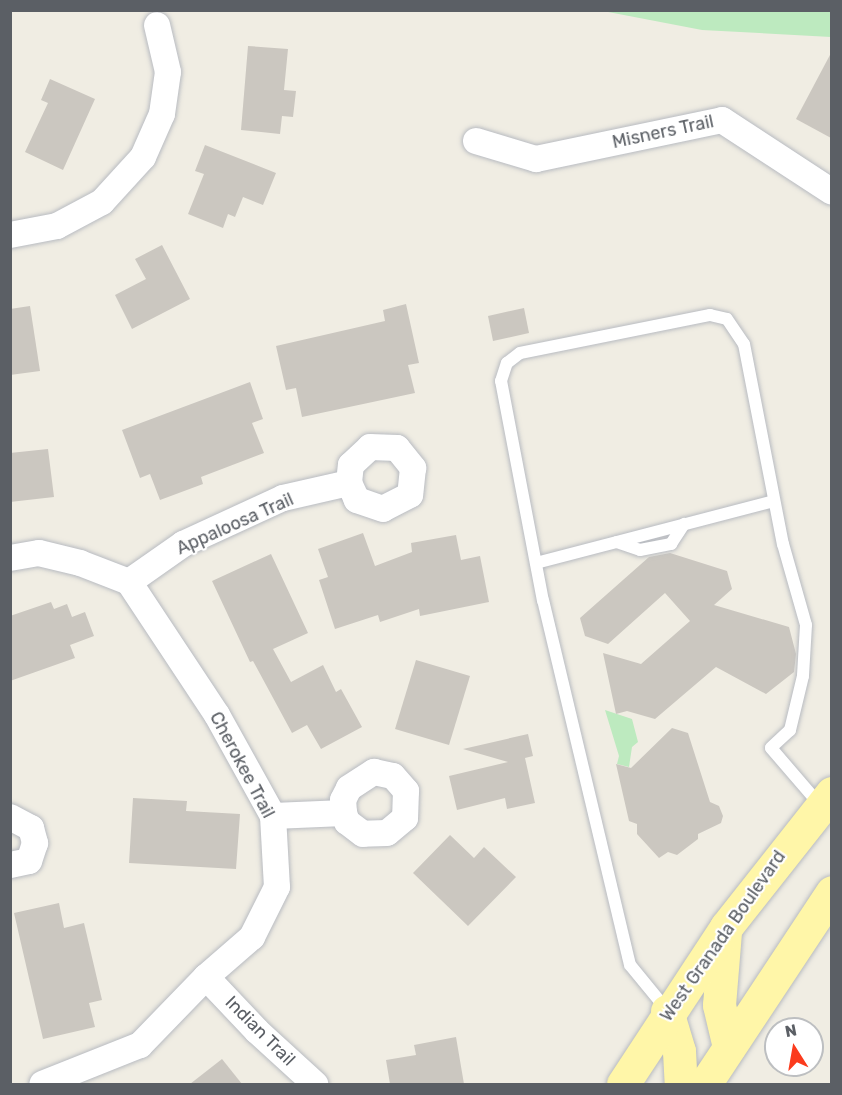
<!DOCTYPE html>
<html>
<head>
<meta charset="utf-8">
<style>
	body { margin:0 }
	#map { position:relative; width:842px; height:1095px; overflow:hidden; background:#f0ede3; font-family:Rubik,sans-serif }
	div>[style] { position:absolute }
	.green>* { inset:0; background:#bdeabf }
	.building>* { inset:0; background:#cbc7c0 }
	.roads { filter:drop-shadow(0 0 2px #b8bbc1) drop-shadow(0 0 2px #b8bbc1) }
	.lane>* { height:12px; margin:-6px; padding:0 6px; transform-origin:6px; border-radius:6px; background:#fff }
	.street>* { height:26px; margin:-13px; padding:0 13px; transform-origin:13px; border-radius:13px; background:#fff }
	.primary>* { height:33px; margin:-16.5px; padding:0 16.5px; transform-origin:16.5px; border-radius:16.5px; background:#fff6a8 }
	span { translate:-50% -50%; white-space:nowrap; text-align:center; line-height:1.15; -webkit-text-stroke:4.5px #fff; paint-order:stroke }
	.street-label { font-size:18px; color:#5b5f65 }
	.frame { position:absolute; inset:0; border:12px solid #5b5f65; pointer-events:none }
	.north { position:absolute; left:764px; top:1017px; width:60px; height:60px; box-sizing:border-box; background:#fff; border:2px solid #bdbfc1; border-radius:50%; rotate:349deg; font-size:16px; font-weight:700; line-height:24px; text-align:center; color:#5b5f65 }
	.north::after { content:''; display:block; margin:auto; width:21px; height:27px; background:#fb3b1d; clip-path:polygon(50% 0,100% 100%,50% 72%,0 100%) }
</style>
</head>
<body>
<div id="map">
	<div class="green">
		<i style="clip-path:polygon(603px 11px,831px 11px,831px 37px,702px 30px)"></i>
		<i style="clip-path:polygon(605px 710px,632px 719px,638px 742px,632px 747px,629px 767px,617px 764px,619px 756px)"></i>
	</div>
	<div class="building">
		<i style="clip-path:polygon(248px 46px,288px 49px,284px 90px,296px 91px,293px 117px,282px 116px,280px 134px,241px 130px)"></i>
		<i style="clip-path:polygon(831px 53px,831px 138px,796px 119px)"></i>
		<i style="clip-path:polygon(50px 79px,95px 99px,63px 170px,25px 152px,48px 103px,41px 100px)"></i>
		<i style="clip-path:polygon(205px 145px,276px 173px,263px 205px,243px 197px,235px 217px,228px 214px,223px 228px,188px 214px,204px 174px,195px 171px)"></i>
		<i style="clip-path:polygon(162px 245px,190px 299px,132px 329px,115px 295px,146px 279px,135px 259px)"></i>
		<i style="clip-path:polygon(406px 304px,419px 363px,408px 365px,415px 393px,302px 417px,296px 388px,286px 390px,276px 346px,385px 321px,383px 310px)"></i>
		<i style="clip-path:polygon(30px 306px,40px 371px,10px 375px,10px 309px)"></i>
		<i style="clip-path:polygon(524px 308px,529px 333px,493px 341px,488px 316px)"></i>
		<i style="clip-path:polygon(250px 382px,263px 419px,252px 423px,264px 453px,201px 477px,203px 484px,160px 500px,150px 474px,140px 478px,122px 430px)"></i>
		<i style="clip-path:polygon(48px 449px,54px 497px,10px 502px,10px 453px)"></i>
		<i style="clip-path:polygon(363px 533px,375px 566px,412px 552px,411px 543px,456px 535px,461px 560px,480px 556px,489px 602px,420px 616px,419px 609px,380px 622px,378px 615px,335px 629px,319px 580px,328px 577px,318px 549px)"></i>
		<i style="clip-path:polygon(670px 553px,727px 571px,732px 589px,714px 605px,789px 627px,796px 654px,794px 672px,766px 694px,716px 667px,655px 719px,627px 711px,616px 714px,603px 653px,641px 664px,690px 621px,665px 593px,608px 644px,585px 636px,580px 618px,649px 557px)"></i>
		<i style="clip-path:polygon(271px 554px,308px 633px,273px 649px,291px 682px,323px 665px,336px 692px,341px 689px,362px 727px,321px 749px,307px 725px,292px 733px,253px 661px,250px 662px,212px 581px)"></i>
		<i style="clip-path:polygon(51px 602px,54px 609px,67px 604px,72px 617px,85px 612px,94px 636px,70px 645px,75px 658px,10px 681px,10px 616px)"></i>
		<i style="clip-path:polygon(416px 660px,470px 676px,449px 745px,395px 729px)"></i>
		<i style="clip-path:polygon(672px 728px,688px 733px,710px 802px,719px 806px,723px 816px,721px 823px,698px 834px,698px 839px,677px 855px,668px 852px,659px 858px,637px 834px,637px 824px,629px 821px,616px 764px,631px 768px)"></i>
		<i style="clip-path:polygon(528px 734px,533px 756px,525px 758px,535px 803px,507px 809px,505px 798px,457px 810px,449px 776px,508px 762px,463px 749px)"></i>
		<i style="clip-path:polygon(133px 798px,187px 801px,186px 811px,240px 814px,236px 869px,129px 863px)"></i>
		<i style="clip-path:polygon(450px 835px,474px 858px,484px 847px,516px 877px,468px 926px,413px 873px)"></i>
		<i style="clip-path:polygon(59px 903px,64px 928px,84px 923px,102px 1000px,89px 1003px,95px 1027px,43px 1039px,14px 913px)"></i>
		<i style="clip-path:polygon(456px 1037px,464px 1084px,390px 1084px,386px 1060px,416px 1055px,414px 1045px)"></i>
		<i style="clip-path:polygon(222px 1059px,242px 1084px,190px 1084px)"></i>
	</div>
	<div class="roads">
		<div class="lane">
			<i style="left:617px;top:542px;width:24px;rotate:19deg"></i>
			<i style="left:640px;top:550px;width:32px;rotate:-11deg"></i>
			<i style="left:671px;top:544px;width:24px;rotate:-57deg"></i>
			<i style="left:536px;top:563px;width:246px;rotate:-14.6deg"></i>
			<i style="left:667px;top:1010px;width:58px;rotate:-129.4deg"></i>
			<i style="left:630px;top:965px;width:374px;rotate:-103.4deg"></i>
			<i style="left:543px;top:601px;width:224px;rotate:-100.8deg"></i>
			<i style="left:501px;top:381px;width:19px;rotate:-72deg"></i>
			<i style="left:507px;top:363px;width:16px;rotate:-38deg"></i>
			<i style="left:520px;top:353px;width:194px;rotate:-11.3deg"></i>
			<i style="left:710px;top:315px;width:17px;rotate:13deg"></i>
			<i style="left:727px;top:319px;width:30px;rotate:56deg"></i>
			<i style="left:744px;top:344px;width:204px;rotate:79deg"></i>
			<i style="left:783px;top:544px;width:84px;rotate:74.1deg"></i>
			<i style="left:806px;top:625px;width:51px;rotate:93.4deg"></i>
			<i style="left:803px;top:676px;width:56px;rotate:103.5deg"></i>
			<i style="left:790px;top:730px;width:26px;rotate:137deg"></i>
			<i style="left:771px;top:748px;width:75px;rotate:49.3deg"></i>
		</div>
		<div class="street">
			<i style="left:476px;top:141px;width:63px;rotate:16.7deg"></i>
			<i style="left:536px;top:159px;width:190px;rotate:-11.8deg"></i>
			<i style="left:722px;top:120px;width:131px;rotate:33.2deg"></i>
			<i style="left:10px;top:235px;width:48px;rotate:-10.8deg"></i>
			<i style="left:57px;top:226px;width:51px;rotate:-28.1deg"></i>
			<i style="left:102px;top:202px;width:61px;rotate:-47.7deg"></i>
			<i style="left:143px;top:157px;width:47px;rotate:-66.2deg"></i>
			<i style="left:162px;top:114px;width:42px;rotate:-81.9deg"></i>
			<i style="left:168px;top:72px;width:48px;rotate:-103.2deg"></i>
			<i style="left:10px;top:558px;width:29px;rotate:-10deg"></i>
			<i style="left:39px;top:553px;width:42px;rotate:13.7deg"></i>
			<i style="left:80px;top:563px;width:53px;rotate:21.2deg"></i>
			<i style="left:129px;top:582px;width:159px;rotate:56.5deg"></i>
			<i style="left:217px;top:715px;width:115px;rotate:61deg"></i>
			<i style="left:273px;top:816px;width:71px;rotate:86.8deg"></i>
			<i style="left:277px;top:887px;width:56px;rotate:116.6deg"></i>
			<i style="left:252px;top:937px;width:61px;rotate:139deg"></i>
			<i style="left:206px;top:977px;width:95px;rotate:134.1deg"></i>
			<i style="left:140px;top:1045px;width:105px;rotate:158.3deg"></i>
			<i style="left:129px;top:582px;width:66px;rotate:-35.1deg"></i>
			<i style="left:183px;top:544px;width:110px;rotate:-24.7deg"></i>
			<i style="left:283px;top:498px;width:68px;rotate:-12.8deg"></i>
			<i style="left:349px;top:483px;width:18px;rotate:-84deg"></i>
			<i style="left:351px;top:465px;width:26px;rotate:-43deg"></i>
			<i style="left:370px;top:447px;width:27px;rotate:2deg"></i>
			<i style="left:397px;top:448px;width:26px;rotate:51deg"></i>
			<i style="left:413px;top:468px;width:27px;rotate:96deg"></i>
			<i style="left:410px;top:495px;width:30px;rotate:153deg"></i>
			<i style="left:383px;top:509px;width:28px;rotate:-161deg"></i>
			<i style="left:357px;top:500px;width:19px;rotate:-115deg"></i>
			<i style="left:273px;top:816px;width:71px;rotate:-2.4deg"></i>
			<i style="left:344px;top:813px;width:13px;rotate:-94deg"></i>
			<i style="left:343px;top:800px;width:13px;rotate:-63deg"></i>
			<i style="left:349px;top:788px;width:30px;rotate:-33deg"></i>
			<i style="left:374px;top:772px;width:19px;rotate:12deg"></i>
			<i style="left:393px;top:776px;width:20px;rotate:49deg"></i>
			<i style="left:406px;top:791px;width:27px;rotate:92deg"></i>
			<i style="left:405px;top:818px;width:23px;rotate:140deg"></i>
			<i style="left:387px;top:833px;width:24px;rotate:178deg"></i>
			<i style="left:363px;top:834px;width:20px;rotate:-143deg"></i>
			<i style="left:347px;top:822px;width:9px;rotate:-108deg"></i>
			<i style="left:10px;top:817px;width:24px;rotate:28deg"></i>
			<i style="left:31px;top:828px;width:16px;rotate:75deg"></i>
			<i style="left:35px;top:843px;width:19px;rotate:108deg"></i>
			<i style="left:29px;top:861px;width:19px;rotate:168deg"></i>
			<i style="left:206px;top:977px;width:74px;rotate:46.6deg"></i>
			<i style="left:257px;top:1031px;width:79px;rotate:42.4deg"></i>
		</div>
		<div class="primary">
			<i style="left:725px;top:932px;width:73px;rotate:94.7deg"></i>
			<i style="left:719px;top:1005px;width:43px;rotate:76.6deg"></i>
			<i style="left:667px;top:1011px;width:42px;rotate:73.3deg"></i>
			<i style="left:679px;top:1051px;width:33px;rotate:87deg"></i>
			<i style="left:623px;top:1084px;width:188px;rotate:-56.7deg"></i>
			<i style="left:726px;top:927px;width:171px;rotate:-51.7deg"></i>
			<i style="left:705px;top:1084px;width:230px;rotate:-56.5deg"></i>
		</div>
	</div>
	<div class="street-label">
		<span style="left:663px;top:132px;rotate:-12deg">Misners Trail</span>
		<span style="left:235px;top:524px;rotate:-24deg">Appaloosa Trail</span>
		<span style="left:242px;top:765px;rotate:62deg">Cherokee Trail</span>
		<span style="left:723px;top:936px;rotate:-55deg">West Granada Boulevard</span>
		<span style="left:260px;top:1031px;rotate:45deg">Indian Trail</span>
	</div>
	<div class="frame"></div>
	<div class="north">N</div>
</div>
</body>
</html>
